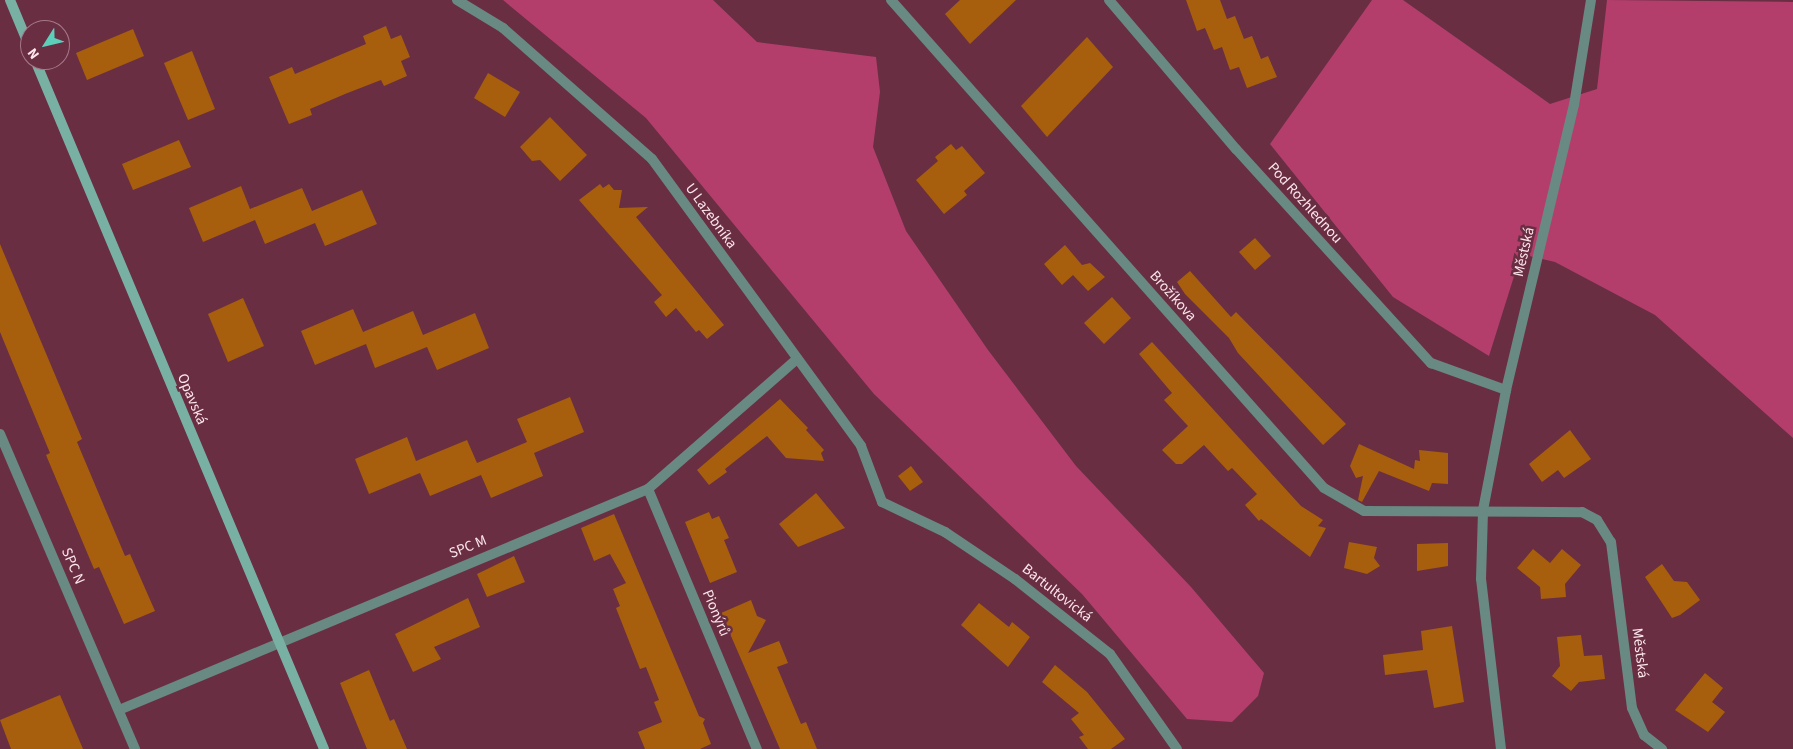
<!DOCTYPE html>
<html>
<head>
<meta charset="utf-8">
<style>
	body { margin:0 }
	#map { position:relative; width:1793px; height:749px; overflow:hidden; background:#6a2e43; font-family:"Source Sans 3",sans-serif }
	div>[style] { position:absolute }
	.forest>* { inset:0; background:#b33e6c }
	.building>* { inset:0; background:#a75e0d }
	.minor>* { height:10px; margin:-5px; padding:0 5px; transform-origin:5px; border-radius:5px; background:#688a82 }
	.secondary>* { height:10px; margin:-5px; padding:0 5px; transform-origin:5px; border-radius:5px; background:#79b0a4 }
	span { translate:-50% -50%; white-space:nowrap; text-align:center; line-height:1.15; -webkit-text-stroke:5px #6a2e43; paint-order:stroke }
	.street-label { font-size:15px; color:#fde6ec }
	.north { position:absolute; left:20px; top:20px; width:50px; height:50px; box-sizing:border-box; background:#6a2e43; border:1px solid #a57887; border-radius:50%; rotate:234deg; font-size:14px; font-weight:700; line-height:20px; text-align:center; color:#fde6ec }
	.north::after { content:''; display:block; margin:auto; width:18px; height:22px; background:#5cceba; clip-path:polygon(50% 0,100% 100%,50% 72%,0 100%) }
</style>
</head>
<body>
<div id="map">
	<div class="forest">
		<i style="clip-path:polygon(503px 0,713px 0,757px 42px,876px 57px,880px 92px,873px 147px,906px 231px,988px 350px,1076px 466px,1191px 587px,1264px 673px,1258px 696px,1232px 722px,1187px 719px,1082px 594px,874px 394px,646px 118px)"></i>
		<i style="clip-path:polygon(1372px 0,1403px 0,1550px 104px,1597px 89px,1607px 0,1793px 2px,1793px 438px,1655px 315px,1555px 262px,1521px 254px,1489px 356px,1393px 297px,1270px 144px)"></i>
	</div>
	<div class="building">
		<i style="clip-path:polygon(960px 0,1016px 0,970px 44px,945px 14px)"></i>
		<i style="clip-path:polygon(1186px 0,1220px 0,1227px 19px,1235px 16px,1244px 39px,1252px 36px,1261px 59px,1268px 56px,1277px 77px,1247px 88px,1239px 67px,1230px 70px,1222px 47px,1214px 50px,1205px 28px,1197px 31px)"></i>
		<i style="clip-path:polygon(386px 26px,391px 39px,401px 35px,410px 57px,401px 61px,407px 76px,384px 86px,381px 80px,345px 94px,310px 109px,312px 115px,289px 124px,269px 77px,292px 67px,295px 74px,366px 44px,363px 36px)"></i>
		<i style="clip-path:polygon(133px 29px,144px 56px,87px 80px,76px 53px)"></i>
		<i style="clip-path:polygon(1087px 37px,1113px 67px,1047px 137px,1021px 106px)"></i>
		<i style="clip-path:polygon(192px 51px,215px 109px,188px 120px,164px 63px)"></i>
		<i style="clip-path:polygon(488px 73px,520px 92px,505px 117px,474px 98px)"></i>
		<i style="clip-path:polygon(550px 117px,587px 155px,560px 181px,540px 160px,532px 161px,520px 147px)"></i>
		<i style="clip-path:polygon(179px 140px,191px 167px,133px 190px,122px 164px)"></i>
		<i style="clip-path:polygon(951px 144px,956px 150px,962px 146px,985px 173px,964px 191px,967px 195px,944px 214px,916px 180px,938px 161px,935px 157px)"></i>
		<i style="clip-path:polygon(600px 184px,603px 188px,609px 184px,614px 190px,622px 190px,619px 208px,648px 207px,636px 217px,724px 325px,707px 339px,699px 330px,696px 332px,676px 308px,666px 317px,654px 302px,662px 295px,579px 200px)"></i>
		<i style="clip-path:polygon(241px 186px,250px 209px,302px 188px,312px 211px,362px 190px,377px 224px,325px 246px,315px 223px,265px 244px,255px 220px,203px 242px,189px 208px)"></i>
		<i style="clip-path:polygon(1255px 238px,1271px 256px,1255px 270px,1239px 252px)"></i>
		<i style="clip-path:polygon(0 244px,82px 439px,77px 442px,125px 556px,130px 554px,155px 611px,124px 624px,99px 567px,94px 569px,46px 455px,50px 453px,0 332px)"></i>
		<i style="clip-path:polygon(1065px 245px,1082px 265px,1090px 263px,1105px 277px,1088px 291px,1073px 275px,1062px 285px,1044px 264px)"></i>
		<i style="clip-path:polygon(1190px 271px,1231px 317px,1236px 312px,1346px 424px,1323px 445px,1238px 353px,1229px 338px,1185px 294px,1177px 282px)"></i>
		<i style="clip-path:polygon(1112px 297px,1131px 318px,1104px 344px,1084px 323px)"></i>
		<i style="clip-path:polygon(243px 298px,264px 346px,228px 362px,208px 314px)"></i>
		<i style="clip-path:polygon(353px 309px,363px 332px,413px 311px,423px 335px,475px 313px,489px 348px,437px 370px,427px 347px,375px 368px,366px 344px,315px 365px,301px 331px)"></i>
		<i style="clip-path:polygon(1152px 342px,1301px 506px,1323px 520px,1318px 526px,1326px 528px,1310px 557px,1261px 519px,1259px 521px,1245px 505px,1257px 494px,1232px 468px,1228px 471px,1204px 445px,1182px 464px,1176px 464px,1162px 450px,1188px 426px,1164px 400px,1172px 393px,1139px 354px)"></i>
		<i style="clip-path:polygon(570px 397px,584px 432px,534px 453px,543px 476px,491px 498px,481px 475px,430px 496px,420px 473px,369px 494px,355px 459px,407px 437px,416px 461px,467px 440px,477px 463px,527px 442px,517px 419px)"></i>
		<i style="clip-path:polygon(780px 399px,808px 428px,806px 430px,824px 450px,821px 453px,824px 461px,786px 458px,767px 436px,725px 469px,727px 472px,709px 485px,697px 470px)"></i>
		<i style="clip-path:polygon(1570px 430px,1591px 459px,1564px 478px,1558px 470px,1542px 482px,1529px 464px)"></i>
		<i style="clip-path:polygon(1359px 444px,1414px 469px,1415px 460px,1420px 461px,1419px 450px,1448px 453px,1448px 484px,1432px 483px,1429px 491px,1379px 471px,1362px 502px,1358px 500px,1363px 476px,1356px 478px,1350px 466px)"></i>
		<i style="clip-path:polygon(911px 466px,923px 482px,910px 491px,898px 476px)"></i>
		<i style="clip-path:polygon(816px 493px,845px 528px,798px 547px,779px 524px)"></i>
		<i style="clip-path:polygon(709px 512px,712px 519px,719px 516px,729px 538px,724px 540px,737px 572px,710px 583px,685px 522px)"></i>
		<i style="clip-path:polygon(614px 514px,699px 716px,705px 719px,703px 723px,711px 744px,700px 749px,645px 749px,638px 732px,662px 722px,654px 702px,659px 700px,646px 667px,640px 669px,616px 608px,620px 606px,613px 589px,626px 583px,610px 554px,594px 561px,581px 528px)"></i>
		<i style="clip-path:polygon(1349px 542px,1377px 547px,1374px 558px,1380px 566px,1367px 574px,1344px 568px)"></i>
		<i style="clip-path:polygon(1448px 543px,1448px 566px,1417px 571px,1417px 544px)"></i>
		<i style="clip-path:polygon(1533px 549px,1550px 563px,1562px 549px,1581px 565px,1565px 584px,1566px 597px,1541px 599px,1540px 587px,1517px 568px)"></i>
		<i style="clip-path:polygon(514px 556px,525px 582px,487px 597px,477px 574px)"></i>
		<i style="clip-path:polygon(1662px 564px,1674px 581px,1687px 582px,1700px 600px,1680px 615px,1672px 618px,1645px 577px)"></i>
		<i style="clip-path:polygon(468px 598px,480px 627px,434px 647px,441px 659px,413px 672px,395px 634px)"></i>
		<i style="clip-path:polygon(751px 600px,757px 616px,766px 620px,748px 653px,779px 641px,788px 663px,777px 667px,801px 724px,806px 722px,817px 749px,780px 749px,721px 613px)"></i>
		<i style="clip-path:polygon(979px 603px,1009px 627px,1012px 622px,1030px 637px,1008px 667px,961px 625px)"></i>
		<i style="clip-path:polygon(1452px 626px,1464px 702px,1434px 708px,1427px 670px,1385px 675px,1383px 655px,1423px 650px,1421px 631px)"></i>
		<i style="clip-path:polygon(1581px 635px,1584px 656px,1602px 655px,1605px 679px,1579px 682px,1571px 691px,1552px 676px,1560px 666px,1557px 637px)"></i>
		<i style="clip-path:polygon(1055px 665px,1087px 692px,1125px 739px,1111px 749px,1088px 749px,1079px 737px,1084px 735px,1071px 719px,1079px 713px,1042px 682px)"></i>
		<i style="clip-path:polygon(369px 670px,390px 721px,394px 719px,407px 749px,367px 749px,340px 683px)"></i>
		<i style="clip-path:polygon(1705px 673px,1723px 688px,1712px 702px,1725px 712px,1708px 732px,1675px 710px)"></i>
		<i style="clip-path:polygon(60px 695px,83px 749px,11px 749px,0 720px)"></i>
	</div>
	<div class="minor">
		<i style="left:457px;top:0;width:54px;rotate:31.3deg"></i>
		<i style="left:503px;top:28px;width:198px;rotate:41.3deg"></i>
		<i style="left:652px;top:159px;width:355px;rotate:53.9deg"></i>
		<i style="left:861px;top:446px;width:60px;rotate:69.4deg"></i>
		<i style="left:882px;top:502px;width:70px;rotate:25.5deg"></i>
		<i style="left:945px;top:532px;width:84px;rotate:33.9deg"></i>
		<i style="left:1015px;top:579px;width:121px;rotate:38.3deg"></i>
		<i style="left:1110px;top:654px;width:116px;rotate:54.8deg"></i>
		<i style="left:891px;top:0;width:652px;rotate:48.42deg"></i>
		<i style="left:1324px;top:488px;width:46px;rotate:29.9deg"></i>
		<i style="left:1364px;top:511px;width:218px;rotate:0.3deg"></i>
		<i style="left:1582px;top:512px;width:17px;rotate:28deg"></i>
		<i style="left:1597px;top:520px;width:26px;rotate:58deg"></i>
		<i style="left:1611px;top:542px;width:167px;rotate:82.8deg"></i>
		<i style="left:1632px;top:708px;width:30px;rotate:66deg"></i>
		<i style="left:1644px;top:735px;width:23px;rotate:38deg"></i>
		<i style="left:1109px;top:0;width:196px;rotate:49.6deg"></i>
		<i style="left:1236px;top:149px;width:290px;rotate:47.7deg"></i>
		<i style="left:1431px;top:363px;width:80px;rotate:19.8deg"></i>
		<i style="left:0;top:434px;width:343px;rotate:66.8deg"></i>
		<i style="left:648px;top:489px;width:282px;rotate:67.3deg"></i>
		<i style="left:119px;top:710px;width:573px;rotate:-22.67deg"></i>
		<i style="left:648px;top:489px;width:198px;rotate:-41.1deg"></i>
		<i style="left:1501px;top:749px;width:171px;rotate:-96.7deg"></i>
		<i style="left:1481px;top:579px;width:69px;rotate:-88.3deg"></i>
		<i style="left:1483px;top:510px;width:122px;rotate:-79.1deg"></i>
		<i style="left:1506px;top:390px;width:293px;rotate:-76.6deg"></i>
		<i style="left:1574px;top:105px;width:106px;rotate:-80.8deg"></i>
	</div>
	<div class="secondary">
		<i style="left:10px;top:0;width:52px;rotate:67.4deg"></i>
		<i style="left:35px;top:60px;width:747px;rotate:67.24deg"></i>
	</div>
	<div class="street-label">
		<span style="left:1305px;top:203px;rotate:48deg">Pod Rozhlednou</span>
		<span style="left:711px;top:216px;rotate:54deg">U Lazebníka</span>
		<span style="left:1524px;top:252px;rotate:-77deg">Městská</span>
		<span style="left:1173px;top:296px;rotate:48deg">Brožíkova</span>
		<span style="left:192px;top:399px;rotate:67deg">Opavská</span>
		<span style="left:468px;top:547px;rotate:-22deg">SPC M</span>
		<span style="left:73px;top:566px;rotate:67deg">SPC N</span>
		<span style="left:1057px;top:593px;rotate:38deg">Bartultovická</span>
		<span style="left:716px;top:613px;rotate:67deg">Pionýrů</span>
		<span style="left:1640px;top:653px;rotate:83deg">Městská</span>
	</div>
	<div class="north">N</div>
</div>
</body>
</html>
